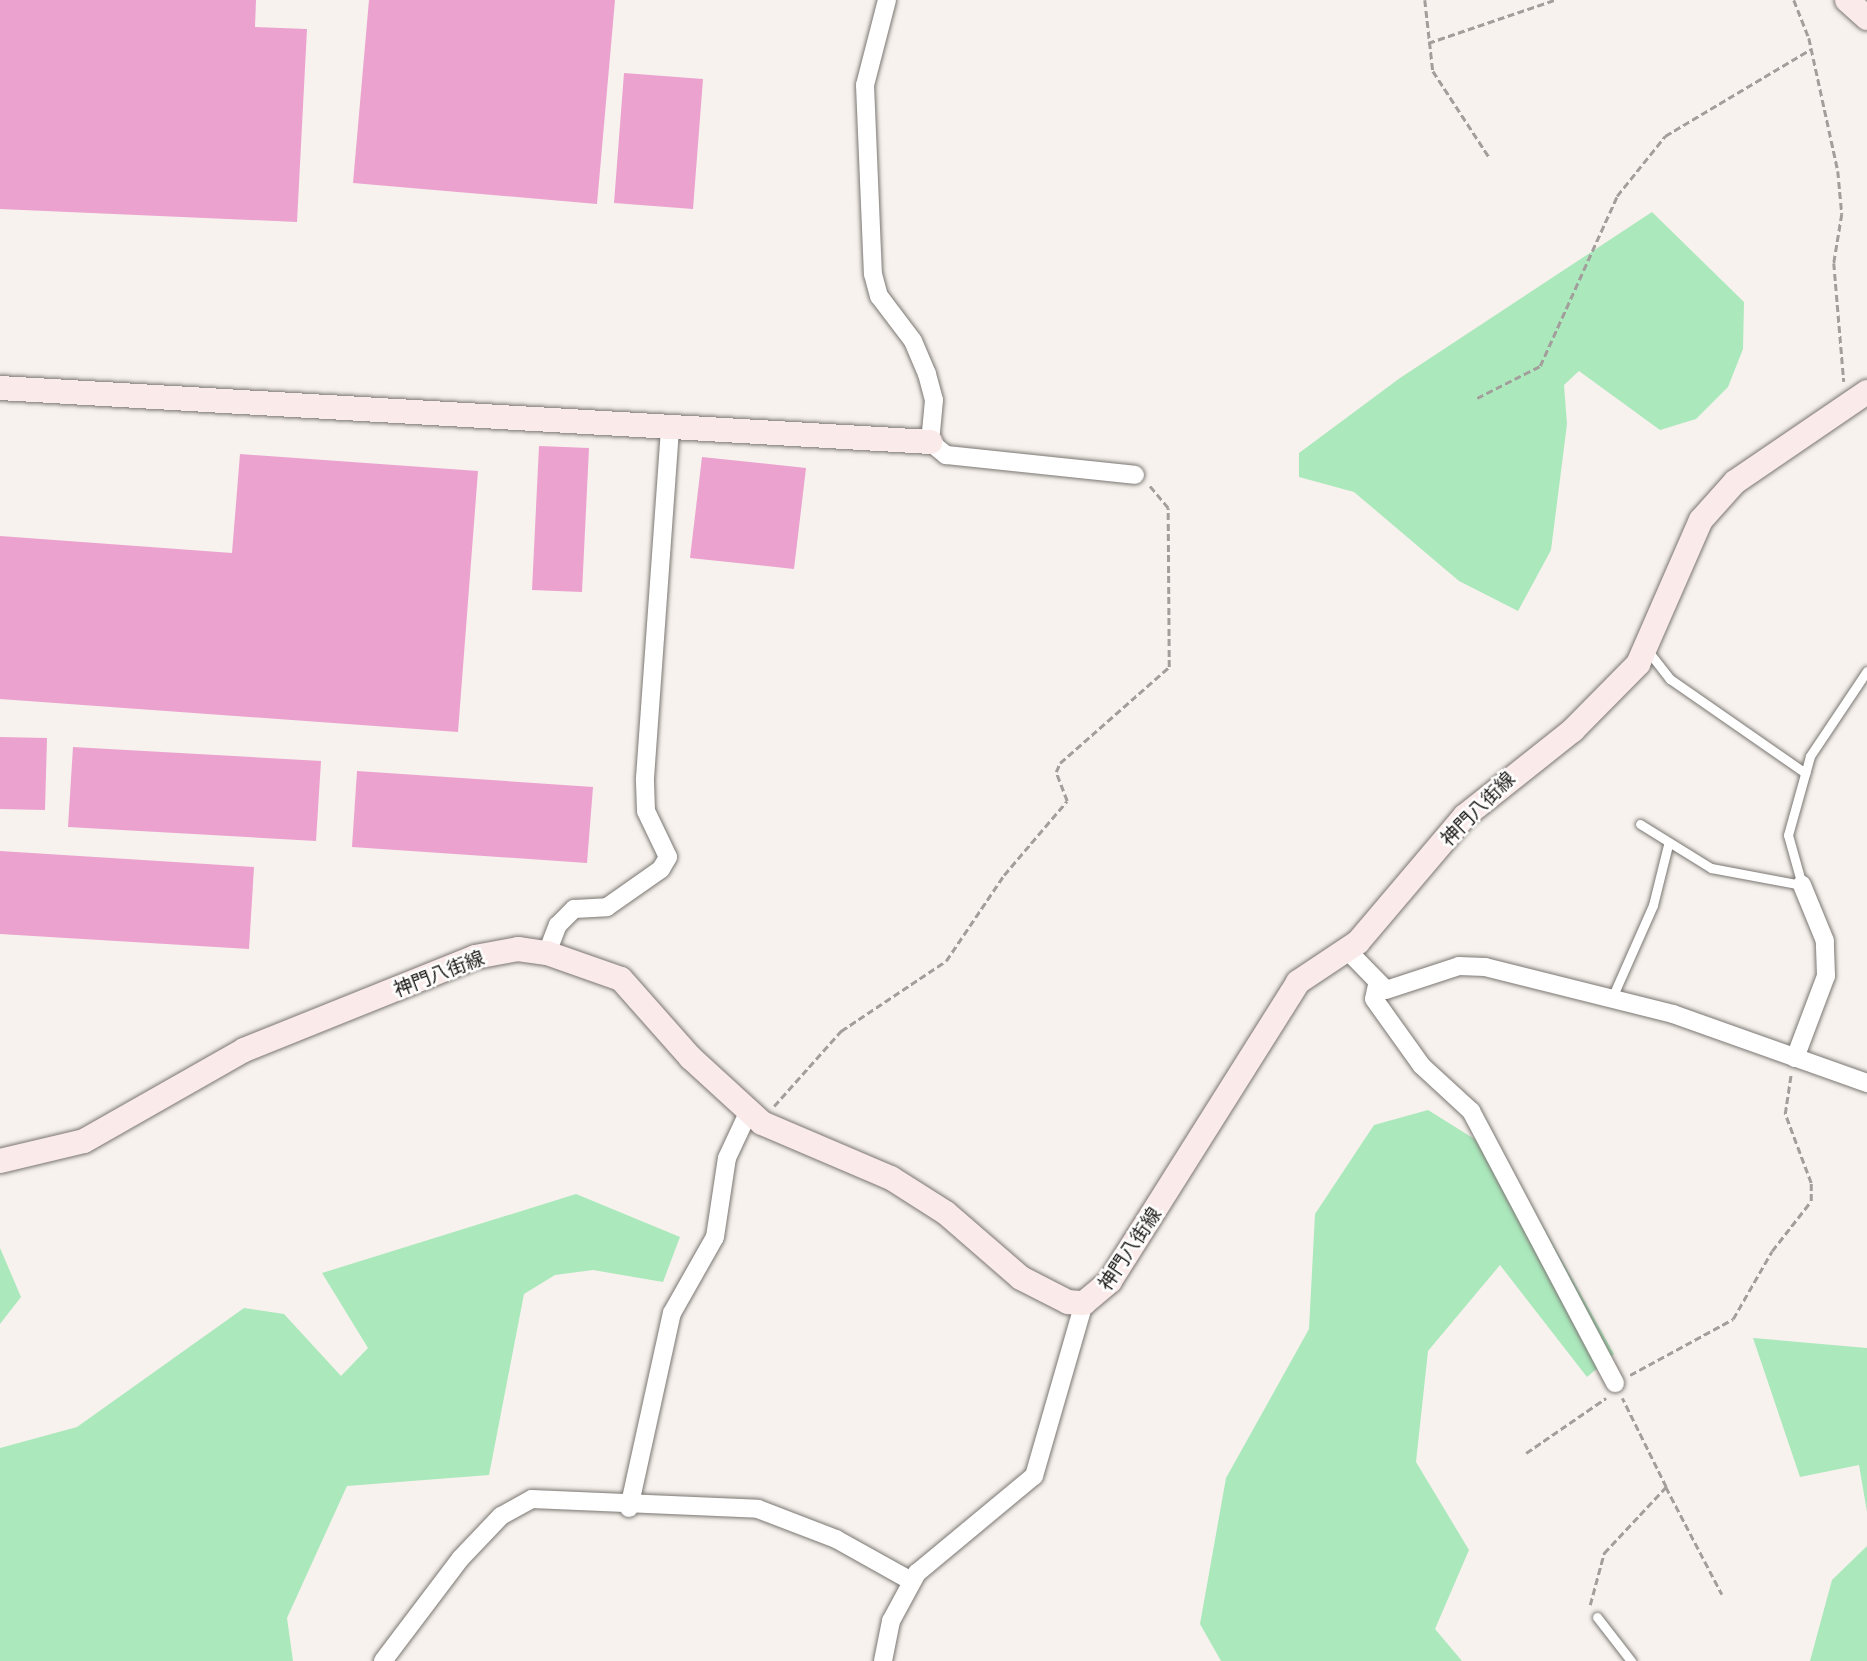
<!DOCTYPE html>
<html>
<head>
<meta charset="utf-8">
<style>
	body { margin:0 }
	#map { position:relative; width:1867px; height:1661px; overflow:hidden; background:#f7f2ed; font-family:"Fira Sans","Noto Sans JP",sans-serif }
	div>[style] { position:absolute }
	.green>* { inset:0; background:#abe8bc }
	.building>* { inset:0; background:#eba2cf }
	.path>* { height:2.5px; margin-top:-1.25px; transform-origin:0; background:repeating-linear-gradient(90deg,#a29e9b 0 7px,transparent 0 10.5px) }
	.roads { filter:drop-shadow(0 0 2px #7a7672) drop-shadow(0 0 2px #7a7672) }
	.lane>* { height:9px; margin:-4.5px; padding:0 4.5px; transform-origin:4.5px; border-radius:4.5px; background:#fff }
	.street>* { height:18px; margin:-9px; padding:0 9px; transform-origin:9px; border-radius:9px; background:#fff }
	.secondary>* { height:24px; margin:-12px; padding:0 12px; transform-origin:12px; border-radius:12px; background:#faeae9 }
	span { translate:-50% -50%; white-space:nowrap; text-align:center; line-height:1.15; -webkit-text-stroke:5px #fff; paint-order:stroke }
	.street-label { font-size:19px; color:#1b1917 }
</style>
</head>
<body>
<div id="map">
	<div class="green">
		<i style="clip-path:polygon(1652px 212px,1744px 302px,1743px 349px,1728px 387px,1696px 419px,1660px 430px,1579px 371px,1564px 385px,1567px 424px,1551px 550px,1518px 611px,1459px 581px,1354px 492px,1299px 477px,1299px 453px,1400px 378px)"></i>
		<i style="clip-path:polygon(1428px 1110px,1505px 1158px,1614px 1354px,1587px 1377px,1500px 1265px,1428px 1351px,1416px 1462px,1469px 1550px,1435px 1629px,1462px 1661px,1221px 1661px,1200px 1624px,1226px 1478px,1309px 1329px,1315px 1214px,1374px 1125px)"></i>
		<i style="clip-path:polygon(576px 1194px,680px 1237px,663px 1282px,593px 1270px,555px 1275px,524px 1294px,489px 1475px,347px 1486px,287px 1618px,293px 1661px,0 1661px,0 1448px,77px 1427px,244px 1308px,284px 1314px,341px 1376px,368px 1348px,322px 1273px)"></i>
		<i style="clip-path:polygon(0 1248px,21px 1297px,0 1324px)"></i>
		<i style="clip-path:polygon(1753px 1338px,1867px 1348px,1867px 1512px,1859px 1465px,1800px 1477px)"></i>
		<i style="clip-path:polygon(1867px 1546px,1867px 1661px,1810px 1661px,1832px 1580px)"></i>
	</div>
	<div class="building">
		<i style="clip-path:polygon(0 0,256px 0,255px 27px,307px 29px,297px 222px,0 209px)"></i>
		<i style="clip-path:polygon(369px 0,615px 0,597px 204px,353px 183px)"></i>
		<i style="clip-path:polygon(624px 73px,703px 79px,693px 209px,614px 203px)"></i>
		<i style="clip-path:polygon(539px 446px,589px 448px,582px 592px,532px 590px)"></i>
		<i style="clip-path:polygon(240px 454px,478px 471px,458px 732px,0 699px,0 536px,232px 553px)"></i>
		<i style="clip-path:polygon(702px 457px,806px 468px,794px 569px,690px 558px)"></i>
		<i style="clip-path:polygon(0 737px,47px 738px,45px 810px,0 809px)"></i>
		<i style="clip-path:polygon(73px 747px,321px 761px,316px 841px,68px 827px)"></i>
		<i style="clip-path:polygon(357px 771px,593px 787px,587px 863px,352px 847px)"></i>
		<i style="clip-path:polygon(0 851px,254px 867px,249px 949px,0 934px)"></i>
	</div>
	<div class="path">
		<i style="left:1425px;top:0;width:71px;rotate:83.6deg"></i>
		<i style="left:1433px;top:71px;width:103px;rotate:56.9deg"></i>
		<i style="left:1794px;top:0;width:41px;rotate:68.5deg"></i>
		<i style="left:1809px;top:38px;width:136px;rotate:77.7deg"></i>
		<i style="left:1838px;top:171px;width:43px;rotate:84.7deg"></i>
		<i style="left:1842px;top:214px;width:50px;rotate:99.3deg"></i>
		<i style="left:1834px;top:263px;width:119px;rotate:85.2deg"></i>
		<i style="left:1428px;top:43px;width:133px;rotate:-18.8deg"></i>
		<i style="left:1477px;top:398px;width:71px;rotate:-26.9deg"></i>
		<i style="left:1540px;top:366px;width:187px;rotate:-65.6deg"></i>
		<i style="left:1617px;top:196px;width:77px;rotate:-51.3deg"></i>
		<i style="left:1665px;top:136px;width:170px;rotate:-30.8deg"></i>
		<i style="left:774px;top:1106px;width:101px;rotate:-48.2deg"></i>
		<i style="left:841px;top:1031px;width:126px;rotate:-33.7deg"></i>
		<i style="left:946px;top:961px;width:104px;rotate:-56deg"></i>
		<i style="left:1004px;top:875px;width:97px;rotate:-49.6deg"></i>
		<i style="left:1067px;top:801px;width:31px;rotate:-111deg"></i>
		<i style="left:1056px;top:772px;width:10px;rotate:-66deg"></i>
		<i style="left:1060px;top:763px;width:145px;rotate:-41.4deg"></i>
		<i style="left:1169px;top:667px;width:159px;rotate:-90.4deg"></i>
		<i style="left:1168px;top:508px;width:30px;rotate:-130deg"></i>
		<i style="left:1630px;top:1375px;width:117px;rotate:-28.5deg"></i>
		<i style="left:1733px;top:1319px;width:78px;rotate:-60.2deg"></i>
		<i style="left:1772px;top:1251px;width:63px;rotate:-52deg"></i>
		<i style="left:1811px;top:1201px;width:18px;rotate:-90deg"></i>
		<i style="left:1811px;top:1183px;width:74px;rotate:-110.6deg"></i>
		<i style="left:1785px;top:1114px;width:40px;rotate:-81.5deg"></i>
		<i style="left:1526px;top:1453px;width:97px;rotate:-34.5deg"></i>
		<i style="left:1666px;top:1487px;width:121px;rotate:62.4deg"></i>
		<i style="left:1590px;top:1605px;width:54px;rotate:-74.9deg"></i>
		<i style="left:1604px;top:1553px;width:91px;rotate:-46.8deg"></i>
		<i style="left:1666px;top:1487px;width:99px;rotate:-116.3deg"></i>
	</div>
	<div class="roads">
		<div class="lane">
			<i style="left:1648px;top:651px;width:36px;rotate:52deg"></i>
			<i style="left:1670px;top:679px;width:165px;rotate:34.8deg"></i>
			<i style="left:1640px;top:824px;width:84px;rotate:31.8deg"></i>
			<i style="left:1711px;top:868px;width:93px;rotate:10.6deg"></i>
			<i style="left:1802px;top:885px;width:52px;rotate:-105.6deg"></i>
			<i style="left:1788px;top:835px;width:82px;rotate:-74.4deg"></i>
			<i style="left:1810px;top:756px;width:102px;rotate:-56.2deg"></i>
			<i style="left:1611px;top:1000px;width:104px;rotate:-66.1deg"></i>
			<i style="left:1653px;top:905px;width:62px;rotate:-76deg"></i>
			<i style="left:1597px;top:1617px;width:56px;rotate:52.3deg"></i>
		</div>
		<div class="street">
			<i style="left:887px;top:0;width:88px;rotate:104.5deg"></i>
			<i style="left:865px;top:85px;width:189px;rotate:87.6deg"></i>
			<i style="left:873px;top:274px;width:23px;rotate:75deg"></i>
			<i style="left:879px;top:296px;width:56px;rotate:52.9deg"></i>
			<i style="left:913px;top:341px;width:36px;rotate:67deg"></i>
			<i style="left:927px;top:374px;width:27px;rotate:75deg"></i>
			<i style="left:934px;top:400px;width:42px;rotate:95.4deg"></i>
			<i style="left:930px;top:442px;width:21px;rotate:39deg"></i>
			<i style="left:946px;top:455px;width:190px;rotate:6deg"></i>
			<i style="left:1348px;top:951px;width:54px;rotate:45.7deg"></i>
			<i style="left:1386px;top:990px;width:77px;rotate:-18.2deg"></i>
			<i style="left:1459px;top:966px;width:26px;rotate:2deg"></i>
			<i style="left:1485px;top:967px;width:194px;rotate:14deg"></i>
			<i style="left:1673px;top:1014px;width:206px;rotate:19.6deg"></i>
			<i style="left:547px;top:953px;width:30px;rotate:-69deg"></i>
			<i style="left:558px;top:925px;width:23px;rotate:-45deg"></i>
			<i style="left:574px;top:909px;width:33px;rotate:-3deg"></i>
			<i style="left:607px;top:907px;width:66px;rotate:-35.1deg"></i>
			<i style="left:661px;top:869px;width:14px;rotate:-60deg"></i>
			<i style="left:668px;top:857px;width:51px;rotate:-115.6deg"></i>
			<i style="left:646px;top:811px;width:33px;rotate:-92deg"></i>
			<i style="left:645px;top:778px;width:352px;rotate:-85.9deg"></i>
			<i style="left:1377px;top:985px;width:14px;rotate:102deg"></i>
			<i style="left:1374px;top:999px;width:82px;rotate:54.4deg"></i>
			<i style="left:1422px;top:1066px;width:67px;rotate:42.6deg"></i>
			<i style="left:1471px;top:1111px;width:308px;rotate:62.1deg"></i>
			<i style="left:1795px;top:1058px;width:88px;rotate:-69.3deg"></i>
			<i style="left:1826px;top:976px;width:35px;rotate:-92deg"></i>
			<i style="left:1825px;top:941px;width:61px;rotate:-112.3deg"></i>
			<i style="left:629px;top:1508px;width:200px;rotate:-77.6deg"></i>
			<i style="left:672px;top:1313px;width:87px;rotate:-60.5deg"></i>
			<i style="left:715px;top:1237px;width:80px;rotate:-81.4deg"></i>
			<i style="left:727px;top:1158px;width:50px;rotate:-65deg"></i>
			<i style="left:383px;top:1661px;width:129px;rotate:-52.9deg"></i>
			<i style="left:461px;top:1558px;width:58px;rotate:-46.4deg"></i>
			<i style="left:501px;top:1516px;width:35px;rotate:-29deg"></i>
			<i style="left:532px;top:1499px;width:226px;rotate:2.5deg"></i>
			<i style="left:758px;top:1509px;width:84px;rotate:21deg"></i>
			<i style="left:836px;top:1539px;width:86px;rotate:29.2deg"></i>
			<i style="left:883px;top:1661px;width:41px;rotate:-78.7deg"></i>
			<i style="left:891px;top:1621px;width:55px;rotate:-61.6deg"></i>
			<i style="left:917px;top:1573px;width:152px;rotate:-39.7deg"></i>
			<i style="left:1034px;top:1476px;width:180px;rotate:-73.9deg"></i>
		</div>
		<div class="secondary">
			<i style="left:1847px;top:0;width:27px;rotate:42deg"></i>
			<i style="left:0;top:388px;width:932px;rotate:3.32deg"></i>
			<i style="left:0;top:1161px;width:86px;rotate:-13.4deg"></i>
			<i style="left:84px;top:1141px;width:184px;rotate:-29.6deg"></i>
			<i style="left:244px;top:1050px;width:249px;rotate:-21.9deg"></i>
			<i style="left:475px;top:957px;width:44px;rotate:-10.5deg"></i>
			<i style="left:518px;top:949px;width:29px;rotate:8deg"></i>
			<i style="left:547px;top:953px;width:78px;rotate:19.4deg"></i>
			<i style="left:621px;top:979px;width:106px;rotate:48.5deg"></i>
			<i style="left:691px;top:1058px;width:96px;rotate:42.5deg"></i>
			<i style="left:762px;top:1123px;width:140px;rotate:23.1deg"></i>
			<i style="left:891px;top:1178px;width:65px;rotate:32.5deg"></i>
			<i style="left:946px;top:1213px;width:99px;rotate:40.9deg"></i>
			<i style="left:1021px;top:1278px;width:53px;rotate:27.1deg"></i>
			<i style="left:1068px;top:1302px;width:16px;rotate:4deg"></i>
			<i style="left:1084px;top:1303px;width:34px;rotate:-40deg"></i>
			<i style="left:1110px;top:1281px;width:353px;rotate:-57.8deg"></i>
			<i style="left:1298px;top:982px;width:72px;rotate:-33.7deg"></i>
			<i style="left:1358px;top:942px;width:165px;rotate:-49.7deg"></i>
			<i style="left:1465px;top:816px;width:138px;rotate:-38.5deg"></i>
			<i style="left:1573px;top:730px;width:93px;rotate:-45.4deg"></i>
			<i style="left:1638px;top:664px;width:157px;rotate:-66.4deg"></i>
			<i style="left:1701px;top:520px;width:51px;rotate:-48.2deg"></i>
			<i style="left:1735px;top:482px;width:160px;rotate:-34.3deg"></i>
		</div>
	</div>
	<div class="street-label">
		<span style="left:1478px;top:809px;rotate:-45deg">神門八街線</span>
		<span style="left:439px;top:974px;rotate:-21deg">神門八街線</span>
		<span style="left:1130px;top:1249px;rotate:-56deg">神門八街線</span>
	</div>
</div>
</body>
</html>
